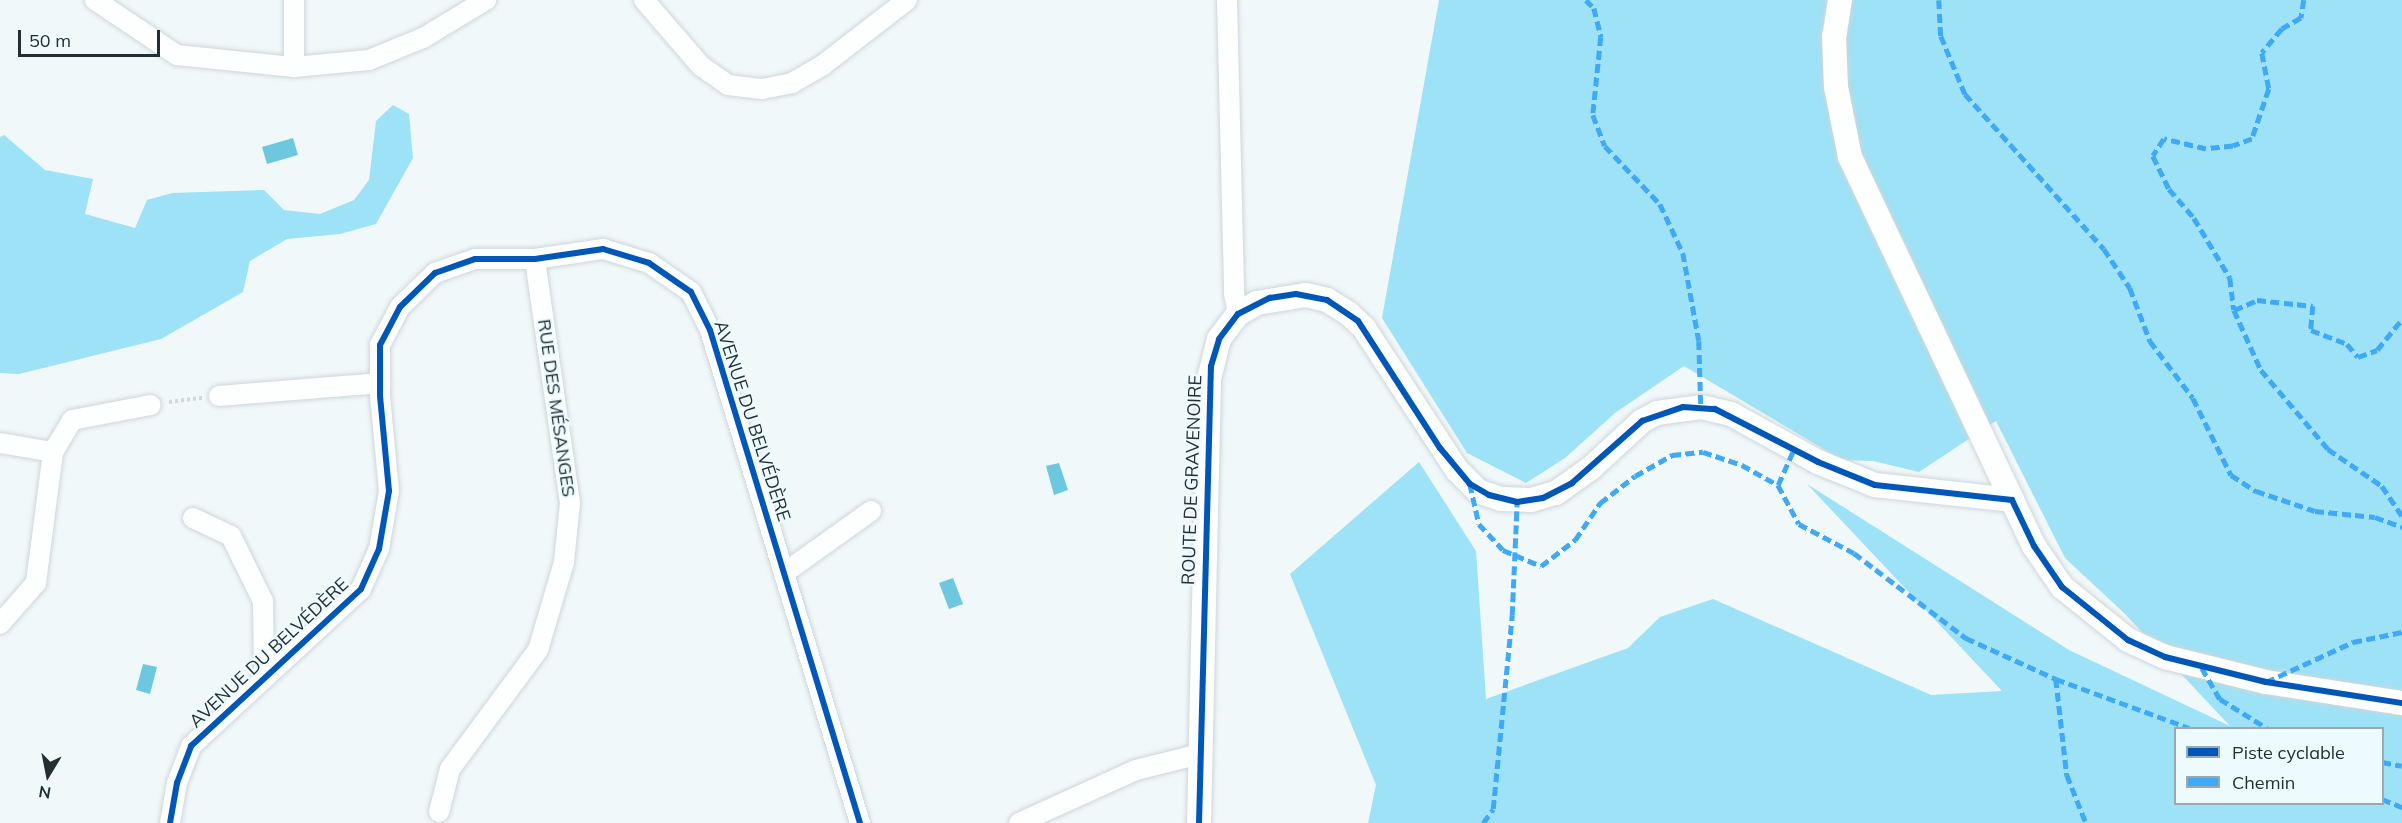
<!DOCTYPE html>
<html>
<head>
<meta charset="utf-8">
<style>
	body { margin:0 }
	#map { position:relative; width:2402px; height:823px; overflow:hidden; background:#f1f8fa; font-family:Mulish,sans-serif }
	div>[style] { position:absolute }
	.forest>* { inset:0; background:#9de2f6 }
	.water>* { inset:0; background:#6dc8df }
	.path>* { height:4px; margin-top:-2px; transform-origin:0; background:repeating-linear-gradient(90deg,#d4d7d8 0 3px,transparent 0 6px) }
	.roads { filter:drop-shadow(0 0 2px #cdd6da) drop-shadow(0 0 2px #cdd6da) }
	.minor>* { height:20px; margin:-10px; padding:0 10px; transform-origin:10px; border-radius:10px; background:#fdfefe }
	.tertiary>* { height:24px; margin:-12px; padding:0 12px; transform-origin:12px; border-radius:12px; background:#fdfefe }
	.quiet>* { height:4.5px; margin-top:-2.25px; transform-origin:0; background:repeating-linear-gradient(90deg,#3fa9f5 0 9px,transparent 0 13.5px) }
	.cycleway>* { height:6px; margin:-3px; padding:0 3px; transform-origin:3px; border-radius:3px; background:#0057b8 }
	span { translate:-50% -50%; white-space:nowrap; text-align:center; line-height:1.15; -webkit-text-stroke:4.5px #edfafe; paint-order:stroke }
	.street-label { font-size:18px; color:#232f33 }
	.legend { position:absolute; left:2174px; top:727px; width:210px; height:78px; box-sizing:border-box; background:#edfafe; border:2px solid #9ca9ad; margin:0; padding:8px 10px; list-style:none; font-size:18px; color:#232f33 }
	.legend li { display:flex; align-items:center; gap:12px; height:30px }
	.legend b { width:30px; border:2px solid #9ca9ad }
	.north { position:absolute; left:18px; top:745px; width:60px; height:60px; -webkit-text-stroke:4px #edfafe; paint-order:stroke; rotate:190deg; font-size:16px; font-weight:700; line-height:24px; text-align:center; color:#232f33 }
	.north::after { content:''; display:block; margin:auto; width:21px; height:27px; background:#232f33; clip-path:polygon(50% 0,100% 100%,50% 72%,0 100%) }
	.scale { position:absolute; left:18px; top:30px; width:142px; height:27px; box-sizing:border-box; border:3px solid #232f33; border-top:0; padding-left:8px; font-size:18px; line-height:21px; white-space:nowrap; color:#232f33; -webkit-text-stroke:4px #edfafe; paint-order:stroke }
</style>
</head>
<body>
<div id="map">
	<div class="forest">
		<i style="clip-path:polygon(evenodd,1439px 0,2402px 0,2402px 823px,1368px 823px,1376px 785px,1290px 574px,1419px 462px,1476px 551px,1486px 699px,1628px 648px,1660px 617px,1713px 599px,1931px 695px,2002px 691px,1807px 484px,2069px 650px,2230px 726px,2125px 614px,2065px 558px,1996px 421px,1919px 472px,1873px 461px,1842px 460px,1684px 366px,1615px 413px,1565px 458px,1526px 483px,1467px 453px,1382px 318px,1439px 0,2176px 728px,2382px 728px,2382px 804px,2176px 804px,2176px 728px)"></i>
		<i style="clip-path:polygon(393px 105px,409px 114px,413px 158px,376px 224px,340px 234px,287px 239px,250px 261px,243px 292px,161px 339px,19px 374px,0 373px,0 137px,4px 135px,45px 170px,93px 179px,85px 214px,135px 228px,147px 200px,172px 193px,264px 190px,284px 210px,320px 214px,354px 200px,369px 180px,376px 121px)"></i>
	</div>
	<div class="water">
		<i style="clip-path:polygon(293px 138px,298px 155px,267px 164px,262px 147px)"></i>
		<i style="clip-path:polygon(1059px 463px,1068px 490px,1054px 495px,1046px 466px)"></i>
		<i style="clip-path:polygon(953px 578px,963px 604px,949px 609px,939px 583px)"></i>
		<i style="clip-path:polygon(143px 664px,157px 667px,150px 694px,136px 690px)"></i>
	</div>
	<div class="path">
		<i style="left:169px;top:402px;width:34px;rotate:-7deg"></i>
	</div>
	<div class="roads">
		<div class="minor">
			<i style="left:95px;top:0;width:99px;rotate:33.9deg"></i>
			<i style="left:177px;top:55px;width:118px;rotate:5.9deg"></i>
			<i style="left:294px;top:67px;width:75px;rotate:-5.3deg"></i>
			<i style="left:369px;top:60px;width:58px;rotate:-22.2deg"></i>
			<i style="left:423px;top:38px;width:74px;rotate:-31.1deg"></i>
			<i style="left:644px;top:0;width:87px;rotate:49.2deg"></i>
			<i style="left:701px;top:66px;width:33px;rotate:35deg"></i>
			<i style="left:728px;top:85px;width:34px;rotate:7deg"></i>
			<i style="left:762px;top:89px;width:31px;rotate:-11deg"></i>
			<i style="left:792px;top:83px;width:36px;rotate:-30deg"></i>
			<i style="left:823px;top:65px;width:106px;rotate:-37.7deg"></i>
			<i style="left:1227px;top:0;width:293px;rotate:88.6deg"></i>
			<i style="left:1234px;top:293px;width:21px;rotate:79deg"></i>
			<i style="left:294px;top:67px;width:67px;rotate:-90deg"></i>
			<i style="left:219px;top:396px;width:162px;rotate:-4.6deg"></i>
			<i style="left:0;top:443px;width:54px;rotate:9.6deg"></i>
			<i style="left:53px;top:452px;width:37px;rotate:-59deg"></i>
			<i style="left:72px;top:420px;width:80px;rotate:-10.8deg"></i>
			<i style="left:193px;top:518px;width:42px;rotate:25.3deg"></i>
			<i style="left:231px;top:536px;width:72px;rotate:63.8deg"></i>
			<i style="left:263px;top:601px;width:76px;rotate:89.2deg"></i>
			<i style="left:784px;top:573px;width:107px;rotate:-35.5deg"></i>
			<i style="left:0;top:624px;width:55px;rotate:-48.7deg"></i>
			<i style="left:36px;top:583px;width:132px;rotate:-82.6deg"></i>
			<i style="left:439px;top:812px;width:44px;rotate:-75.7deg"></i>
			<i style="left:450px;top:769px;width:148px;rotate:-53.5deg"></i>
			<i style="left:538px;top:650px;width:92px;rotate:-73.5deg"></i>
			<i style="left:564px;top:562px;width:59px;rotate:-84.2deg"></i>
			<i style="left:570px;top:503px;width:246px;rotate:-98.2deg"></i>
			<i style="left:170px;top:823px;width:41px;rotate:-80.1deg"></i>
			<i style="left:177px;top:783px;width:40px;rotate:-69deg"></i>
			<i style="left:191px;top:746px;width:231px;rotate:-42.7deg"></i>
			<i style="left:361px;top:589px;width:44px;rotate:-65.8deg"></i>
			<i style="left:379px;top:549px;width:59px;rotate:-80.2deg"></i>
			<i style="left:389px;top:491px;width:96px;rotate:-95.4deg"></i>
			<i style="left:380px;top:395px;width:50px;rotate:-90deg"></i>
			<i style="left:380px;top:345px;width:43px;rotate:-62.2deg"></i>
			<i style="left:400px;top:307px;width:49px;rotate:-44.2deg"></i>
			<i style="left:435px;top:273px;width:42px;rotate:-19.3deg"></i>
			<i style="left:475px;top:259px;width:60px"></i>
			<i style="left:535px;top:259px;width:69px;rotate:-8.4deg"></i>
			<i style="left:603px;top:249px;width:48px;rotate:16.9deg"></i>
			<i style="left:649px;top:263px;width:51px;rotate:34.6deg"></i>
			<i style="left:691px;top:292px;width:42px;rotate:63.4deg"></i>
			<i style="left:710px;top:330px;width:515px;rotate:73.08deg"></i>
			<i style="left:1019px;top:823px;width:128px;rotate:-24.4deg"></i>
			<i style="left:1136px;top:770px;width:66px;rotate:-14deg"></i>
		</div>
		<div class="tertiary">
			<i style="left:1840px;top:0;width:36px;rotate:99deg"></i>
			<i style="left:1834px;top:36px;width:51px;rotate:87.8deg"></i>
			<i style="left:1836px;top:87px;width:71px;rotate:78.7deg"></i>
			<i style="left:1850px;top:157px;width:430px;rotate:64.7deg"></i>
			<i style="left:2034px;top:546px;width:50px;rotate:55.7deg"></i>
			<i style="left:2062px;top:587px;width:85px;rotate:38.8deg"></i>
			<i style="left:2128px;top:640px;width:41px;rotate:24.7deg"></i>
			<i style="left:2165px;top:657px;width:104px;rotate:13.9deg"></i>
			<i style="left:2266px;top:682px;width:138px;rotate:8.8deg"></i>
			<i style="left:1199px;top:823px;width:444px;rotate:-88.7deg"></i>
			<i style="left:1209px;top:379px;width:41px;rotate:-76deg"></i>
			<i style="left:1219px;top:339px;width:31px;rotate:-53deg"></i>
			<i style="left:1238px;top:314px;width:22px;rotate:-30deg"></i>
			<i style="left:1257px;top:303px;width:50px;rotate:-9.3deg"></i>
			<i style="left:1306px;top:295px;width:22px;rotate:13deg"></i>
			<i style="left:1327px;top:300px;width:26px;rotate:32deg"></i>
			<i style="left:1349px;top:314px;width:21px;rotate:43deg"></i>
			<i style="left:1364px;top:328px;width:170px;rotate:56.8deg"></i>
			<i style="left:1457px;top:470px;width:30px;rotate:45deg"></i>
			<i style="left:1478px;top:491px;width:24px;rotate:19deg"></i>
			<i style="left:1501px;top:499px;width:30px;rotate:2deg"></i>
			<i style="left:1531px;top:500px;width:26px;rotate:-16deg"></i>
			<i style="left:1556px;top:493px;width:43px;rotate:-35.5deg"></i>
			<i style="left:1591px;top:468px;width:69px;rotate:-42.7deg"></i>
			<i style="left:1642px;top:421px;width:17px;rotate:-28deg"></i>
			<i style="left:1657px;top:413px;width:44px;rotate:-7.8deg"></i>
			<i style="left:1701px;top:407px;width:31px;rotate:13deg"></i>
			<i style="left:1731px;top:414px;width:99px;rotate:28.9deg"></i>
			<i style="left:1818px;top:462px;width:61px;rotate:22deg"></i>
			<i style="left:1875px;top:485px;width:138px;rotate:6.2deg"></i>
		</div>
	</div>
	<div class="quiet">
		<i style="left:1586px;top:0;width:11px;rotate:45deg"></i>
		<i style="left:1594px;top:8px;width:30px;rotate:76deg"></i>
		<i style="left:1601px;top:37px;width:78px;rotate:95.9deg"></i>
		<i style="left:1593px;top:115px;width:33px;rotate:69deg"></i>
		<i style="left:1605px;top:146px;width:80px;rotate:46.5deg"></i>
		<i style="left:1660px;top:204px;width:54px;rotate:64.9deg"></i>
		<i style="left:1683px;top:253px;width:89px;rotate:79.7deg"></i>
		<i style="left:1699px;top:341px;width:66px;rotate:88.3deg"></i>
		<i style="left:1939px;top:0;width:36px;rotate:87deg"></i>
		<i style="left:1941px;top:36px;width:63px;rotate:67.5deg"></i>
		<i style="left:1965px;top:94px;width:208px;rotate:48.1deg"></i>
		<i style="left:2104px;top:249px;width:47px;rotate:56.3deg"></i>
		<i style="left:2130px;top:288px;width:57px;rotate:69.3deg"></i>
		<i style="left:2150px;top:341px;width:71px;rotate:53deg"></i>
		<i style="left:2193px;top:398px;width:86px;rotate:63.7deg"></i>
		<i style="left:2231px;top:475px;width:30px;rotate:33deg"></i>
		<i style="left:2256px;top:491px;width:62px;rotate:18.7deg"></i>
		<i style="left:2315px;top:511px;width:60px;rotate:5.7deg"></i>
		<i style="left:2375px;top:517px;width:29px;rotate:20deg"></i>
		<i style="left:2304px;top:0;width:18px;rotate:99deg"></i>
		<i style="left:2301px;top:18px;width:22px;rotate:150deg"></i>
		<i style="left:2282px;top:29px;width:31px;rotate:130deg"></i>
		<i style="left:2262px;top:53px;width:37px;rotate:79deg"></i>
		<i style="left:2269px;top:89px;width:53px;rotate:108.8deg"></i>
		<i style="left:2252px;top:139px;width:20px;rotate:160deg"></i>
		<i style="left:2233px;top:146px;width:27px;rotate:174deg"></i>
		<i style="left:2206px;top:149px;width:43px;rotate:-166.6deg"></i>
		<i style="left:2164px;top:139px;width:20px;rotate:123deg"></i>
		<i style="left:2153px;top:156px;width:37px;rotate:64deg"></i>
		<i style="left:2169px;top:189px;width:38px;rotate:49deg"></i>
		<i style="left:2194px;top:218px;width:70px;rotate:59deg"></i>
		<i style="left:2230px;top:278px;width:32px;rotate:83deg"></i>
		<i style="left:2234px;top:310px;width:66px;rotate:65.8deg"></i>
		<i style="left:2261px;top:370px;width:104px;rotate:49.7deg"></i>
		<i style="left:2328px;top:449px;width:65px;rotate:34.4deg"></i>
		<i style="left:2382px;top:486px;width:36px;rotate:56deg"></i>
		<i style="left:2234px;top:310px;width:25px;rotate:-23deg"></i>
		<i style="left:2257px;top:300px;width:56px;rotate:6.1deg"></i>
		<i style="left:2313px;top:306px;width:24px;rotate:95deg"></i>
		<i style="left:2311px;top:330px;width:39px;rotate:21deg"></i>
		<i style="left:2347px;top:344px;width:17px;rotate:50deg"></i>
		<i style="left:2358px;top:357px;width:20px;rotate:-20deg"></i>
		<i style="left:2377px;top:350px;width:40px;rotate:-51deg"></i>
		<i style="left:1470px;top:484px;width:41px;rotate:77.3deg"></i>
		<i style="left:1479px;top:524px;width:35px;rotate:47deg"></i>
		<i style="left:1503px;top:550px;width:41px;rotate:22.8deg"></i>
		<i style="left:1541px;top:566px;width:43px;rotate:-37.4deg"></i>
		<i style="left:1575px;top:540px;width:45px;rotate:-56deg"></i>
		<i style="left:1600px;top:503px;width:44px;rotate:-37.6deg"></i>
		<i style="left:1635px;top:476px;width:43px;rotate:-29.6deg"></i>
		<i style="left:1672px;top:455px;width:31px;rotate:-6deg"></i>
		<i style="left:1703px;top:452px;width:41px;rotate:18.4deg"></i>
		<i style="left:1742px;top:465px;width:41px;rotate:29.1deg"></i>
		<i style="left:1778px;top:485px;width:44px;rotate:61.7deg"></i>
		<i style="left:1799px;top:524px;width:62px;rotate:27.8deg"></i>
		<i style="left:1854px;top:553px;width:141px;rotate:37.2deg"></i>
		<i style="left:1966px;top:638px;width:99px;rotate:24.5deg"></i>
		<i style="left:2056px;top:679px;width:142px;rotate:20.2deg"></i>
		<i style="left:1778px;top:485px;width:39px;rotate:-66deg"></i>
		<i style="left:2202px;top:668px;width:36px;rotate:60deg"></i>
		<i style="left:2220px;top:699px;width:55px;rotate:31.7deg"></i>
		<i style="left:2056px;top:679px;width:97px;rotate:83.5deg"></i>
		<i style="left:2067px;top:775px;width:52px;rotate:68.4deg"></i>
		<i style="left:2266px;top:682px;width:96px;rotate:-24.7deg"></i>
		<i style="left:2353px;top:642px;width:50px;rotate:-11.5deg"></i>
		<i style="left:2382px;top:762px;width:20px;rotate:11deg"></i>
		<i style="left:2382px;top:799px;width:22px;rotate:22deg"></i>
		<i style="left:1483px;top:823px;width:17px;rotate:-54deg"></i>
		<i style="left:1493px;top:809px;width:195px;rotate:-84.4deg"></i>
		<i style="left:1512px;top:615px;width:113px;rotate:-87.5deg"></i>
	</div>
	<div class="cycleway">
		<i style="left:170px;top:823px;width:41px;rotate:-80.1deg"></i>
		<i style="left:177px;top:783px;width:40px;rotate:-69deg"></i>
		<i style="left:191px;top:746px;width:231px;rotate:-42.7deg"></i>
		<i style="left:361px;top:589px;width:44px;rotate:-65.8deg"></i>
		<i style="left:379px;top:549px;width:59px;rotate:-80.2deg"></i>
		<i style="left:389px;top:491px;width:96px;rotate:-95.4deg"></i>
		<i style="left:380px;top:395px;width:50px;rotate:-90deg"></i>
		<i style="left:380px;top:345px;width:43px;rotate:-62.2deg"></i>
		<i style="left:400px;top:307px;width:49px;rotate:-44.2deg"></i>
		<i style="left:435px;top:273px;width:42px;rotate:-19.3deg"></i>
		<i style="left:475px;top:259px;width:60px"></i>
		<i style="left:535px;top:259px;width:69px;rotate:-8.4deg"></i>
		<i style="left:603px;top:249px;width:48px;rotate:16.9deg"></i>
		<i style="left:649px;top:263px;width:51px;rotate:34.6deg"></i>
		<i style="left:691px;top:292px;width:42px;rotate:63.4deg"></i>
		<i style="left:710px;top:330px;width:515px;rotate:73.08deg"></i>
		<i style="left:1199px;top:823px;width:457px;rotate:-88.5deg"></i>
		<i style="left:1211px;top:366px;width:28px;rotate:-73deg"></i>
		<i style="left:1219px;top:339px;width:31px;rotate:-53deg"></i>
		<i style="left:1238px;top:314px;width:36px;rotate:-27deg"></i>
		<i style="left:1270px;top:298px;width:26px;rotate:-9deg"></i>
		<i style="left:1296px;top:294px;width:32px;rotate:11deg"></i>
		<i style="left:1327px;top:300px;width:37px;rotate:34deg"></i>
		<i style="left:1358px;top:321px;width:151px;rotate:57.2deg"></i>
		<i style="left:1440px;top:448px;width:47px;rotate:50.2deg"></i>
		<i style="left:1470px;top:484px;width:22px;rotate:30deg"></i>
		<i style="left:1489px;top:495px;width:29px;rotate:14deg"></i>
		<i style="left:1517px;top:502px;width:26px;rotate:-9deg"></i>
		<i style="left:1543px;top:498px;width:33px;rotate:-27deg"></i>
		<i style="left:1572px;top:483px;width:94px;rotate:-41.5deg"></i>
		<i style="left:1642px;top:421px;width:43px;rotate:-18.9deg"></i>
		<i style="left:1683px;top:407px;width:32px;rotate:4deg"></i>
		<i style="left:1715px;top:409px;width:116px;rotate:27.2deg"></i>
		<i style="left:1818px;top:462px;width:61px;rotate:22deg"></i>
		<i style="left:1875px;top:485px;width:138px;rotate:6.2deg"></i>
		<i style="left:2012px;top:500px;width:51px;rotate:64.4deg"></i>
		<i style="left:2034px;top:546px;width:50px;rotate:55.7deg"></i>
		<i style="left:2062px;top:587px;width:85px;rotate:38.8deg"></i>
		<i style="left:2128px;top:640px;width:41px;rotate:24.7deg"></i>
		<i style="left:2165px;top:657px;width:104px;rotate:13.9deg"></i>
		<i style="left:2266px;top:682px;width:138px;rotate:8.8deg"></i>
	</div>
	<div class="street-label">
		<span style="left:556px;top:408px;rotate:82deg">RUE DES MÉSANGES</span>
		<span style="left:752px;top:421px;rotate:72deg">AVENUE DU BELVÉDÈRE</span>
		<span style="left:1192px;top:480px;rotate:-88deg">ROUTE DE GRAVENOIRE</span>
		<span style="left:269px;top:653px;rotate:-43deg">AVENUE DU BELVÉDÈRE</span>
	</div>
	<ul class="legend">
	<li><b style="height:8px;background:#0057b8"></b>Piste cyclable</li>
	<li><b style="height:8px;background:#3fa9f5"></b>Chemin</li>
	</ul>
	<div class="north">N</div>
	<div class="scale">50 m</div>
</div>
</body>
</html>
